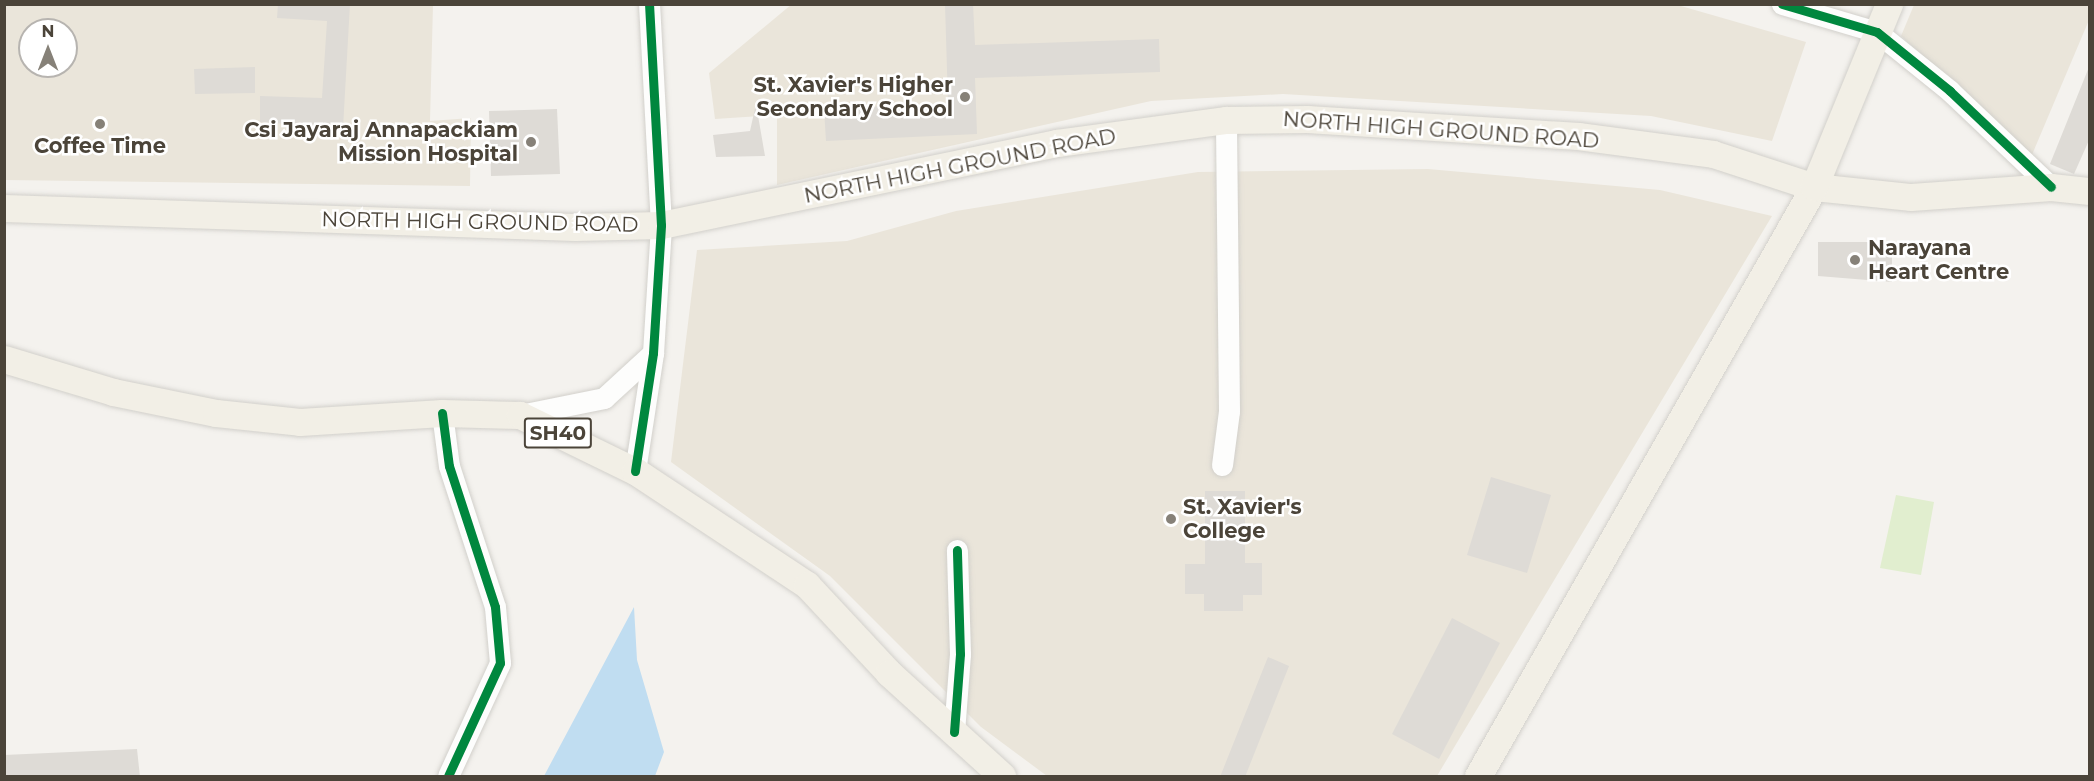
<!DOCTYPE html>
<html>
<head>
<meta charset="utf-8">
<style>
	body { margin:0 }
	#map { position:relative; width:2094px; height:781px; overflow:hidden; background:#f4f2ee; font-family:Montserrat,sans-serif }
	div>[style] { position:absolute }
	.education>* { inset:0; background:#eae5da }
	.green>* { inset:0; background:#e1eecf }
	.water>* { inset:0; background:#c0ddf1 }
	.building>* { inset:0; background:#dedbd6 }
	.roads { filter:drop-shadow(0 0 2px #d2d0cb) drop-shadow(0 0 2px #d2d0cb) }
	.minor>* { height:21px; margin:-10.5px; padding:0 10.5px; transform-origin:10.5px; border-radius:10.5px; background:#fdfdfc }
	.major>* { height:27px; margin:-13.5px; padding:0 13.5px; transform-origin:13.5px; border-radius:13.5px; background:#f2efe6 }
	.cycleway>* { height:9px; margin:-4.5px; padding:0 4.5px; transform-origin:4.5px; border-radius:4.5px; background:#00873e }
	.dots>* { width:16px; height:16px; translate:-50% -50%; box-sizing:border-box; border:3px solid #fff; border-radius:50% }
	span { translate:-50% -50%; white-space:nowrap; text-align:center; line-height:1.15; -webkit-text-stroke:5px #fff; paint-order:stroke }
	.shield-label span { padding:2px 4px; background:#fff; border:2px solid; border-radius:4px; -webkit-text-stroke-width:0 }
	.shield-label { font-size:20px; color:#4b4439; font-weight:700 }
	.poi-label { font-size:21px; color:#4b4439; font-weight:700 }
	.right { translate:-100% -50%; text-align:right }
	.left { translate:0 -50%; text-align:left }
	.street-label { font-size:21px; color:#4b4439 }
	.frame { position:absolute; inset:0; border:6px solid #4b4439; pointer-events:none }
	.north { position:absolute; left:18px; top:18px; width:60px; height:60px; box-sizing:border-box; background:#fff; border:2px solid #b7b4b0; border-radius:50%; rotate:0deg; font-size:16px; font-weight:700; line-height:24px; text-align:center; color:#4b4439 }
	.north::after { content:''; display:block; margin:auto; width:21px; height:27px; background:#868178; clip-path:polygon(50% 0,100% 100%,50% 72%,0 100%) }
</style>
</head>
<body>
<div id="map">
	<div class="education">
		<i style="clip-path:polygon(792px 4px,1674px 4px,1806px 42px,1772px 141px,1651px 116px,1283px 94px,1151px 101px,777px 185px,777px 115px,715px 119px,709px 73px)"></i>
		<i style="clip-path:polygon(evenodd,5px 5px,433px 5px,430px 121px,471px 118px,470px 186px,5px 180px,5px 5px,30px 30px,66px 30px,66px 66px,30px 66px,30px 30px)"></i>
		<i style="clip-path:polygon(1914px 5px,2089px 5px,2089px 20px,2031px 157px,1901px 36px)"></i>
		<i style="clip-path:polygon(1428px 169px,1660px 190px,1772px 216px,1437px 776px,1047px 776px,981px 727px,830px 576px,671px 462px,697px 250px,847px 241px,956px 211px,1198px 172px)"></i>
	</div>
	<div class="green">
		<i style="clip-path:polygon(1896px 495px,1934px 502px,1921px 575px,1880px 568px)"></i>
	</div>
	<div class="water">
		<i style="clip-path:polygon(634px 607px,637px 660px,664px 752px,655px 776px,544px 776px)"></i>
	</div>
	<div class="building">
		<i style="clip-path:polygon(278px 4px,350px 4px,343px 128px,260px 122px,260px 96px,322px 98px,327px 21px,277px 18px)"></i>
		<i style="clip-path:polygon(945px 4px,973px 4px,975px 45px,1159px 39px,1160px 72px,975px 78px,977px 134px,826px 141px,824px 109px,948px 103px)"></i>
		<i style="clip-path:polygon(255px 67px,255px 93px,195px 94px,194px 69px)"></i>
		<i style="clip-path:polygon(2089px 67px,2090px 138px,2074px 174px,2050px 164px)"></i>
		<i style="clip-path:polygon(756px 104px,765px 156px,716px 157px,713px 135px,750px 131px)"></i>
		<i style="clip-path:polygon(557px 109px,560px 174px,491px 176px,489px 111px)"></i>
		<i style="clip-path:polygon(1818px 242px,1892px 242px,1892px 282px,1818px 276px)"></i>
		<i style="clip-path:polygon(1491px 477px,1551px 495px,1527px 573px,1467px 555px)"></i>
		<i style="clip-path:polygon(1205px 491px,1245px 491px,1245px 563px,1262px 563px,1262px 595px,1243px 595px,1243px 611px,1204px 611px,1204px 594px,1185px 594px,1185px 564px,1205px 564px)"></i>
		<i style="clip-path:polygon(1452px 618px,1500px 643px,1439px 759px,1392px 734px)"></i>
		<i style="clip-path:polygon(1268px 657px,1289px 666px,1245px 777px,1220px 777px)"></i>
		<i style="clip-path:polygon(137px 749px,140px 777px,4px 777px,4px 755px)"></i>
	</div>
	<div class="roads">
		<div class="minor">
			<i style="left:1782px;top:4px;width:99px;rotate:16.4deg"></i>
			<i style="left:1877px;top:32px;width:94px;rotate:38.9deg"></i>
			<i style="left:1950px;top:91px;width:139px;rotate:43.5deg"></i>
			<i style="left:442px;top:413px;width:53px;rotate:82.5deg"></i>
			<i style="left:449px;top:466px;width:148px;rotate:71.9deg"></i>
			<i style="left:495px;top:607px;width:56px;rotate:84.9deg"></i>
			<i style="left:500px;top:663px;width:124px;rotate:114.7deg"></i>
			<i style="left:520px;top:415px;width:86px;rotate:-11.4deg"></i>
			<i style="left:604px;top:398px;width:67px;rotate:-42.6deg"></i>
			<i style="left:1222px;top:465px;width:54px;rotate:-82.6deg"></i>
			<i style="left:1229px;top:411px;width:291px;rotate:-90.6deg"></i>
			<i style="left:635px;top:471px;width:119px;rotate:-81.3deg"></i>
			<i style="left:653px;top:353px;width:128px;rotate:-86.4deg"></i>
			<i style="left:661px;top:225px;width:221px;rotate:-93.1deg"></i>
			<i style="left:954px;top:732px;width:78px;rotate:-85.6deg"></i>
			<i style="left:960px;top:654px;width:104px;rotate:-91.7deg"></i>
		</div>
		<div class="major">
			<i style="left:4px;top:208px;width:571px;rotate:1.91deg"></i>
			<i style="left:575px;top:227px;width:86px;rotate:-1.3deg"></i>
			<i style="left:661px;top:225px;width:404px;rotate:-11.7deg"></i>
			<i style="left:1057px;top:143px;width:171px;rotate:-7.8deg"></i>
			<i style="left:1226px;top:120px;width:81px;rotate:-0.7deg"></i>
			<i style="left:1307px;top:119px;width:272px;rotate:3.6deg"></i>
			<i style="left:1578px;top:136px;width:136px;rotate:7.6deg"></i>
			<i style="left:1713px;top:154px;width:106px;rotate:18.1deg"></i>
			<i style="left:1814px;top:187px;width:98px;rotate:5.9deg"></i>
			<i style="left:1911px;top:197px;width:140px;rotate:-4.1deg"></i>
			<i style="left:2051px;top:187px;width:39px;rotate:6deg"></i>
			<i style="left:4px;top:359px;width:114px;rotate:16.8deg"></i>
			<i style="left:113px;top:392px;width:105px;rotate:11.5deg"></i>
			<i style="left:216px;top:413px;width:84px;rotate:6.1deg"></i>
			<i style="left:300px;top:422px;width:142px;rotate:-3.6deg"></i>
			<i style="left:442px;top:413px;width:78px;rotate:1.5deg"></i>
			<i style="left:520px;top:415px;width:128px;rotate:26deg"></i>
			<i style="left:635px;top:471px;width:206px;rotate:33.5deg"></i>
			<i style="left:807px;top:585px;width:120px;rotate:47deg"></i>
			<i style="left:889px;top:673px;width:153px;rotate:42.3deg"></i>
			<i style="left:1478px;top:776px;width:678px;rotate:-60.3deg"></i>
			<i style="left:1814px;top:187px;width:198px;rotate:-67.7deg"></i>
		</div>
	</div>
	<div class="cycleway">
		<i style="left:1782px;top:4px;width:99px;rotate:16.4deg"></i>
		<i style="left:1877px;top:32px;width:94px;rotate:38.9deg"></i>
		<i style="left:1950px;top:91px;width:139px;rotate:43.5deg"></i>
		<i style="left:442px;top:413px;width:53px;rotate:82.5deg"></i>
		<i style="left:449px;top:466px;width:148px;rotate:71.9deg"></i>
		<i style="left:495px;top:607px;width:56px;rotate:84.9deg"></i>
		<i style="left:500px;top:663px;width:124px;rotate:114.7deg"></i>
		<i style="left:635px;top:471px;width:119px;rotate:-81.3deg"></i>
		<i style="left:653px;top:353px;width:128px;rotate:-86.4deg"></i>
		<i style="left:661px;top:225px;width:221px;rotate:-93.1deg"></i>
		<i style="left:954px;top:732px;width:78px;rotate:-85.6deg"></i>
		<i style="left:960px;top:654px;width:104px;rotate:-91.7deg"></i>
	</div>
	<div class="dots">
		<i style="left:965px;top:97px;background:#868178"></i>
		<i style="left:100px;top:124px;background:#868178"></i>
		<i style="left:531px;top:142px;background:#868178"></i>
		<i style="left:1855px;top:260px;background:#868178"></i>
		<i style="left:1171px;top:519px;background:#868178"></i>
	</div>
	<div class="shield-label">
		<span style="left:558px;top:433px">SH40</span>
	</div>
	<div class="poi-label">
		<span class="right" style="left:953px;top:97px">St. Xavier's Higher<br>Secondary School</span>
		<span class="right" style="left:518px;top:142px">Csi Jayaraj Annapackiam<br>Mission Hospital</span>
		<span style="left:100px;top:146px">Coffee Time</span>
		<span class="left" style="left:1868px;top:260px">Narayana<br>Heart Centre</span>
		<span class="left" style="left:1183px;top:519px">St. Xavier's<br>College</span>
	</div>
	<div class="street-label">
		<span style="left:1441px;top:130px;rotate:4deg">NORTH HIGH GROUND ROAD</span>
		<span style="left:960px;top:166px;rotate:-11deg">NORTH HIGH GROUND ROAD</span>
		<span style="left:480px;top:222px;rotate:1deg">NORTH HIGH GROUND ROAD</span>
	</div>
	<div class="frame"></div>
	<div class="north">N</div>
</div>
</body>
</html>
